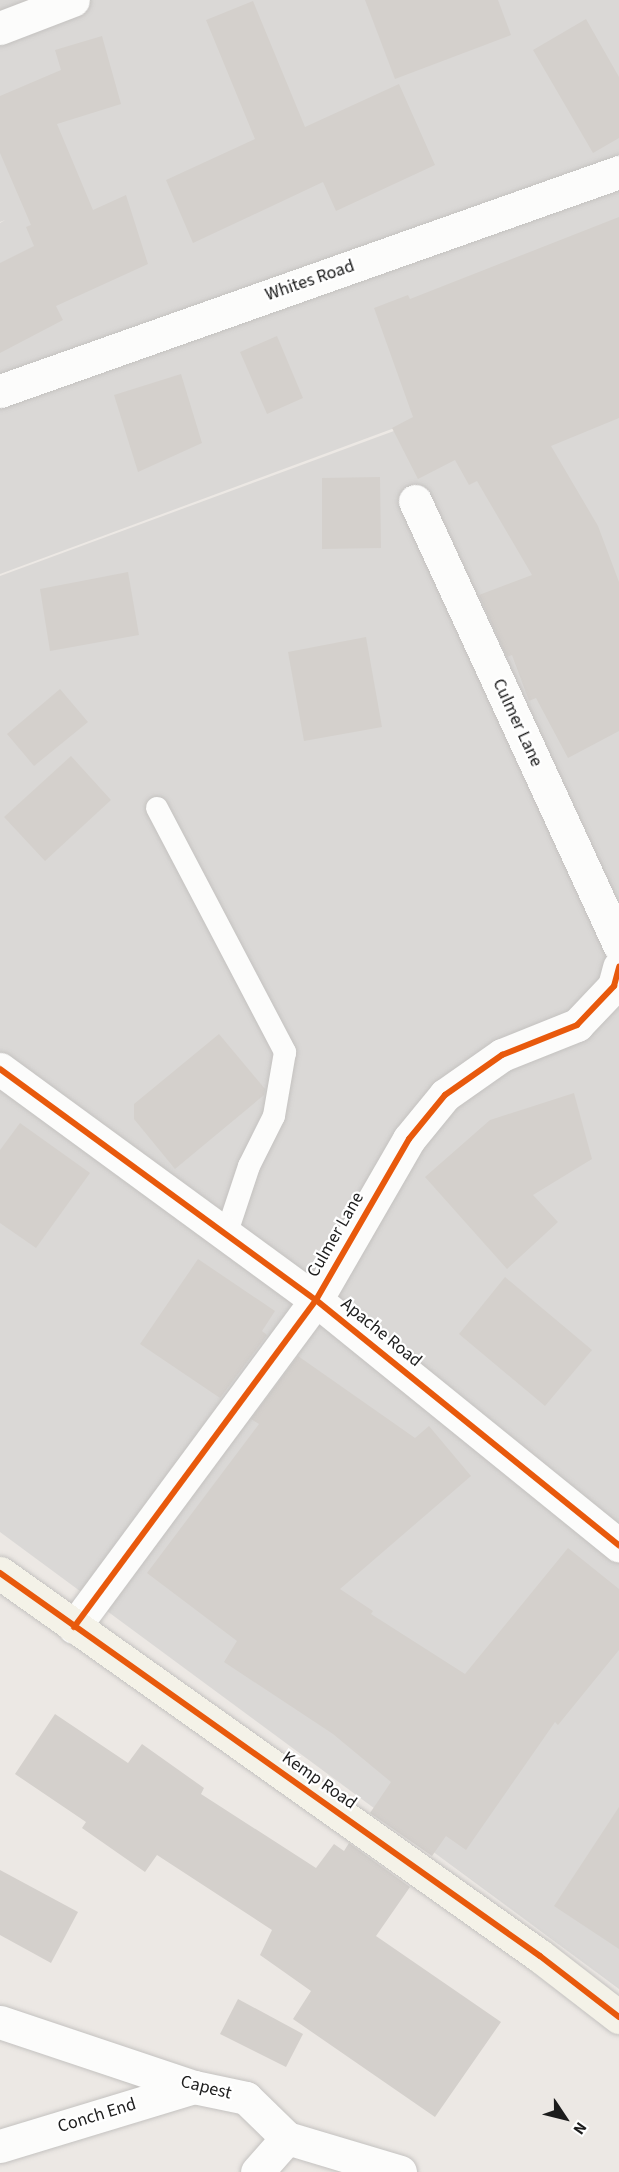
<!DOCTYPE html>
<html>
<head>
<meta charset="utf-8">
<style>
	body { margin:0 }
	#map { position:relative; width:619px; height:2172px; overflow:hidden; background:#ece8e4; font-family:"Source Sans 3",sans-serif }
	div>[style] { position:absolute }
	.residential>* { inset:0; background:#dad8d6 }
	.building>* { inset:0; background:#d4d0cc }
	.roads { filter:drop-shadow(0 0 2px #c4c2c0) drop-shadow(0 0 2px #c4c2c0) }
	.lane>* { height:22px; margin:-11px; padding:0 11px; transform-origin:11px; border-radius:11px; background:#fcfcfb }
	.street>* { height:33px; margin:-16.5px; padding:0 16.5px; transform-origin:16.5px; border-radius:16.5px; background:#fcfcfb }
	.secondary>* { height:33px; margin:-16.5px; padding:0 16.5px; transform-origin:16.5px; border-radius:16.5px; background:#f4f2e8 }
	.cycleway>* { height:6px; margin:-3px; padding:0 3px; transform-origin:3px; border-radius:3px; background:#e8590c }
	span { translate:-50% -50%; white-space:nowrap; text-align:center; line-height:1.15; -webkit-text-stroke:4.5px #fff; paint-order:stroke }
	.street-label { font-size:18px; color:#1c1c1c }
	.north { position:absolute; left:535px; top:2088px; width:60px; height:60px; -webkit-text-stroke:4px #fff; paint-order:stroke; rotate:125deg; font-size:16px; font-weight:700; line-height:24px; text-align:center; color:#1c1c1c }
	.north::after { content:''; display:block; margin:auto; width:21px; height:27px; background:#1c1c1c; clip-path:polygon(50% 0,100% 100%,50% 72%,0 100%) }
</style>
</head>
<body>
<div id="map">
	<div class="residential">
		<i style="clip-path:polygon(0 0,619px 0,619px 345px,0 574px,0 223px,5px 220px,0 222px)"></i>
		<i style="clip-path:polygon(619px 348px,619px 1989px,0 1532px,0 576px)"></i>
	</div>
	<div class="building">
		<i style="clip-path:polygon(365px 0,498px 0,511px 35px,395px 79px)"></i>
		<i style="clip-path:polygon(253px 1px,305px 127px,399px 84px,435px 165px,336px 211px,323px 182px,193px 243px,166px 180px,255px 139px,206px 20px)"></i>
		<i style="clip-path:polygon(586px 19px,619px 77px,619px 138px,593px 153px,533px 50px)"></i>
		<i style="clip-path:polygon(102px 36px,121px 104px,57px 124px,93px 210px,126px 195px,148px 264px,56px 306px,63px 320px,0 353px,0 263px,34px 246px,26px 227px,31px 225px,0 153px,0 96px,61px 70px,55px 50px)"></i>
		<i style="clip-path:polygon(619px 217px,619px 418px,551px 446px,598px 526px,619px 582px,619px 731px,568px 758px,536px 698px,529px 701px,512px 655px,507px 657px,479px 595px,532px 575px,477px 481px,469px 485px,455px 460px,418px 479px,392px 428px,413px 417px,374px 308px,408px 295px,410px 299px)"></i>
		<i style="clip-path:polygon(277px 336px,303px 398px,267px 414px,240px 352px)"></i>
		<i style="clip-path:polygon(181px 374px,202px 443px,138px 472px,114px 395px)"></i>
		<i style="clip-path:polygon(380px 477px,381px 548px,322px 549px,322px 478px)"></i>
		<i style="clip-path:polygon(128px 572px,139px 635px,50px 651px,40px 589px)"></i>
		<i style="clip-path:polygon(366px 637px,382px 727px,304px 741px,288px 652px)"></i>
		<i style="clip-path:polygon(60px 689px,88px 722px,34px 766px,7px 734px)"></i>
		<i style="clip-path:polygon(71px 756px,111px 800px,45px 861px,4px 817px)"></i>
		<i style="clip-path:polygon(219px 1034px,265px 1089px,264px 1095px,175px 1169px,134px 1119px,134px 1104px)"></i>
		<i style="clip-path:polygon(574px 1093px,592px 1159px,533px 1195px,558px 1222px,507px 1269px,425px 1177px,490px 1120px)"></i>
		<i style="clip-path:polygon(20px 1123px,90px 1173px,36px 1248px,0 1223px,0 1150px)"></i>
		<i style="clip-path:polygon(198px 1259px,275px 1311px,262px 1331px,267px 1335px,220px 1398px,140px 1344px)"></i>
		<i style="clip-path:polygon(505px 1277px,592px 1350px,545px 1406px,459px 1334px)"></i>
		<i style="clip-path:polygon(298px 1356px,415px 1438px,429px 1426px,471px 1476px,340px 1589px,373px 1611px,371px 1614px,465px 1674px,568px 1548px,619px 1589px,619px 1650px,558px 1725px,555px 1722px,466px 1850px,446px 1836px,432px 1856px,370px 1813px,391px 1782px,333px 1734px,224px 1662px,237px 1641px,147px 1573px,259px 1424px,251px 1419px)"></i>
		<i style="clip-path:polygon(55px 1714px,128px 1763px,142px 1744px,204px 1788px,201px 1794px,316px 1868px,334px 1844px,344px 1851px,349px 1843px,410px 1887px,376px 1936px,501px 2022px,435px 2117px,293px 2019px,311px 1991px,260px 1955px,272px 1930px,157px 1855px,145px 1872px,82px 1828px,86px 1822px,15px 1774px)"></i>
		<i style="clip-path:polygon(619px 1807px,619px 1949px,554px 1906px)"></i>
		<i style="clip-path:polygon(0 1870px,78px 1912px,51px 1963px,0 1935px)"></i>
		<i style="clip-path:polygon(238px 1999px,303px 2034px,286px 2067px,220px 2034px)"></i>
	</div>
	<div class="roads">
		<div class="lane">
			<i style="left:157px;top:808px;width:276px;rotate:62.3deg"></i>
			<i style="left:285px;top:1052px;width:65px;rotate:99.8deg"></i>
			<i style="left:274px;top:1116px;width:56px;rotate:116.6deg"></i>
			<i style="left:249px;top:1166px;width:73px;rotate:108.4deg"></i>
		</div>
		<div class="street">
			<i style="left:0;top:28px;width:78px;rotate:-21deg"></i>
			<i style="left:0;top:391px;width:657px;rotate:-19.48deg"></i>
			<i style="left:415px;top:501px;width:489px;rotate:65.3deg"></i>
			<i style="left:0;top:1069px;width:391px;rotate:36.2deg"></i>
			<i style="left:316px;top:1300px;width:390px;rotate:39deg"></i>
			<i style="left:74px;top:1627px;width:407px;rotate:-53.5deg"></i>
			<i style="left:316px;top:1300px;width:186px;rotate:-60deg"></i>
			<i style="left:409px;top:1139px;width:57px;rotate:-50.7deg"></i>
			<i style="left:445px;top:1095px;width:70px;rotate:-35.1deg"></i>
			<i style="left:502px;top:1055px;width:81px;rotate:-21.8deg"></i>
			<i style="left:577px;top:1025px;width:54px;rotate:-46.5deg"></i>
			<i style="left:614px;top:986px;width:20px;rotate:-75deg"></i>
			<i style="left:0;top:2022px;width:205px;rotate:18.5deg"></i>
			<i style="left:194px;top:2087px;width:53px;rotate:11.9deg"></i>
			<i style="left:246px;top:2098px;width:57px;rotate:44.3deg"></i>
			<i style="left:287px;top:2138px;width:118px;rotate:16.7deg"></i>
			<i style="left:0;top:2146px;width:203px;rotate:-16.9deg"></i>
			<i style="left:257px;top:2172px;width:45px;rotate:-48.6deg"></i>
		</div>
		<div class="secondary">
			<i style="left:0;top:1573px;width:662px;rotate:35.35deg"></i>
			<i style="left:540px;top:1956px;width:100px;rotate:37.7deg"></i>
		</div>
	</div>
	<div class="cycleway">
		<i style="left:0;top:1069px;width:391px;rotate:36.2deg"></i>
		<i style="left:316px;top:1300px;width:390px;rotate:39deg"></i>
		<i style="left:0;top:1573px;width:662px;rotate:35.35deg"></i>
		<i style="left:540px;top:1956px;width:100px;rotate:37.7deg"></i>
		<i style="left:74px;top:1627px;width:407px;rotate:-53.5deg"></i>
		<i style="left:316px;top:1300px;width:186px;rotate:-60deg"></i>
		<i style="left:409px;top:1139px;width:57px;rotate:-50.7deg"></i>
		<i style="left:445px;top:1095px;width:70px;rotate:-35.1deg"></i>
		<i style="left:502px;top:1055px;width:81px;rotate:-21.8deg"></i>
		<i style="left:577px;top:1025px;width:54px;rotate:-46.5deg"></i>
		<i style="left:614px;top:986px;width:20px;rotate:-75deg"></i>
	</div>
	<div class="street-label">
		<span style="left:310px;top:281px;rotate:-19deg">Whites Road</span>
		<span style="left:517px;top:723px;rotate:65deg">Culmer Lane</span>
		<span style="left:336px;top:1235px;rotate:-60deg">Culmer Lane</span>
		<span style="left:381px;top:1333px;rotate:39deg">Apache Road</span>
		<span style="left:319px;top:1781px;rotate:35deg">Kemp Road</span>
		<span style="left:206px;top:2088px;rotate:14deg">Capest</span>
		<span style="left:97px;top:2116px;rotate:-17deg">Conch End</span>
	</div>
	<div class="north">N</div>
</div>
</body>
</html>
